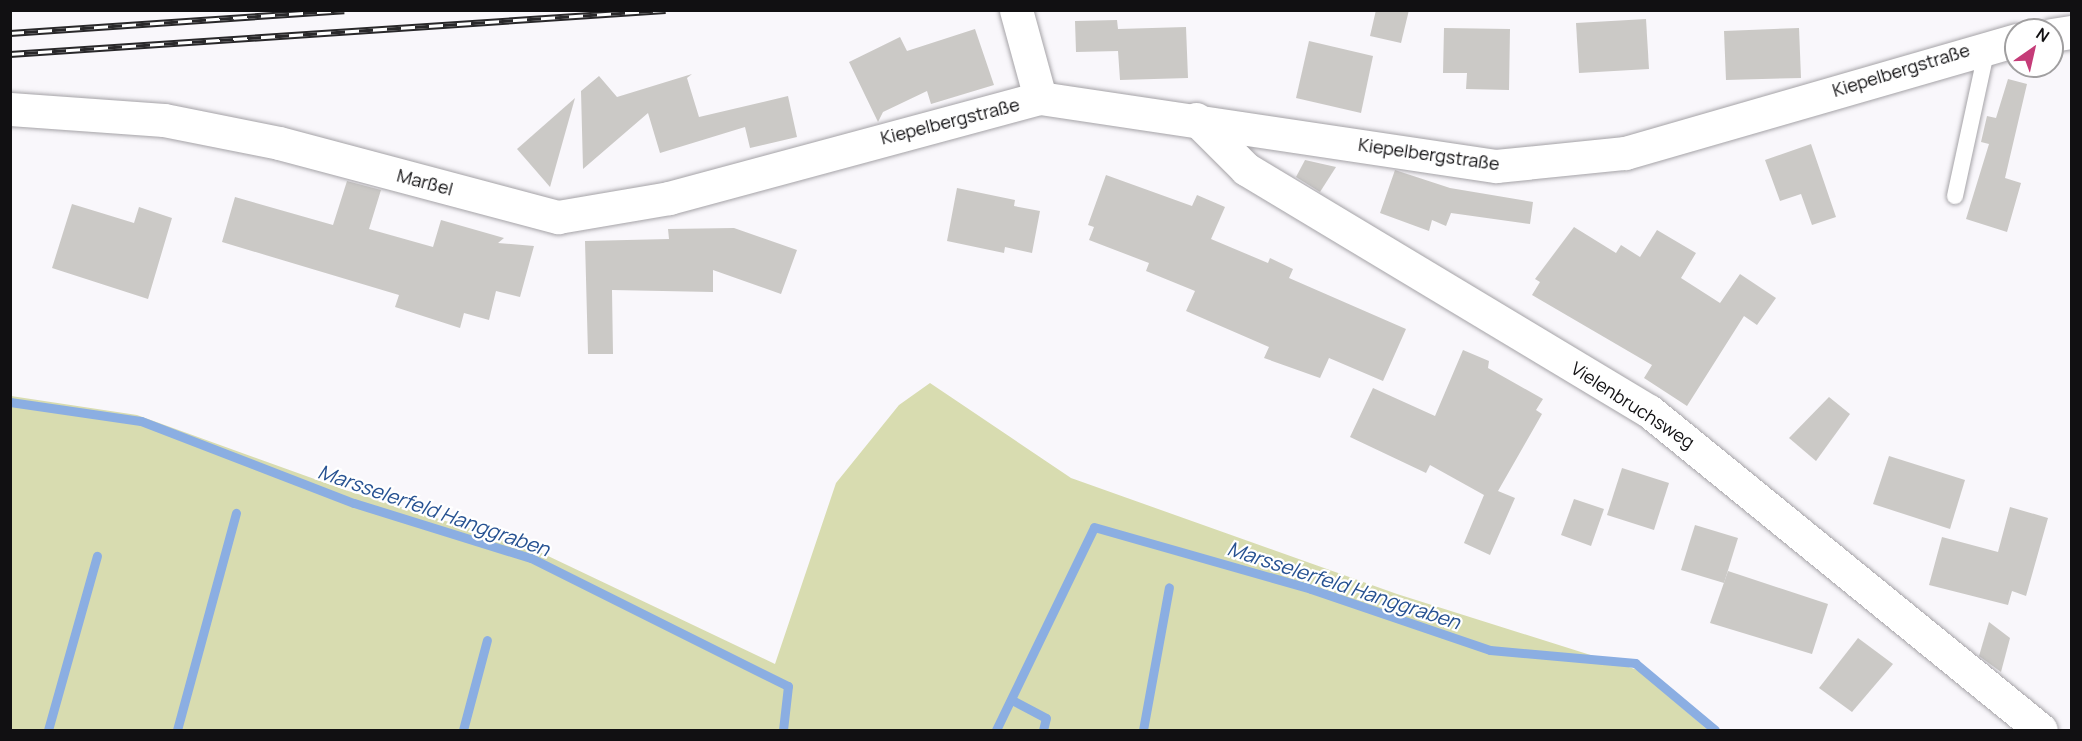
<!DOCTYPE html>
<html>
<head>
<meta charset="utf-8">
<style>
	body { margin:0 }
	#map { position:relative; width:2082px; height:741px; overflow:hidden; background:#f9f7fb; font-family:Manrope,sans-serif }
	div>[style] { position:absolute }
	.green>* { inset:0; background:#d8dcb0 }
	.stream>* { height:9px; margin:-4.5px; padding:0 4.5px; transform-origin:4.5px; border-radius:4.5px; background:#8baee2 }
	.building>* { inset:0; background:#cbc9c6 }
	.roads { filter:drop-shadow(0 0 2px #a5a3a7) drop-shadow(0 0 2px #a5a3a7) }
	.lane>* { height:16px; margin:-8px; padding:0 8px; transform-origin:8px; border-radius:8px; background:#fff }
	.street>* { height:33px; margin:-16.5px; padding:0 16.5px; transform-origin:16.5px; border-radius:16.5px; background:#fff }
	.rail>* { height:7px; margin-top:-3.5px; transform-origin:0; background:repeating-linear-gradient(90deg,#fff 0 14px,#29282a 0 28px); box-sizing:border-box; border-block:2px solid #29282a }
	span { translate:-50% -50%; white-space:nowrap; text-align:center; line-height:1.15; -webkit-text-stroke:4.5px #fff; paint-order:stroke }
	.street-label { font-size:18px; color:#111012 }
	.water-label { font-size:20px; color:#265191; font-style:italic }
	.frame { position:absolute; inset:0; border:12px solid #111012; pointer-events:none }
	.north { position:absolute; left:2004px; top:18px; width:60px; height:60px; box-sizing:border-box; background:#fff; border:2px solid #a09fa0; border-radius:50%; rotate:34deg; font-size:16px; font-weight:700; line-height:24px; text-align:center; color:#111012 }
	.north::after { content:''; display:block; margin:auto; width:21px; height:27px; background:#c53c78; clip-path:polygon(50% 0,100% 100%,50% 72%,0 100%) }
</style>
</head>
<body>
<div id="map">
	<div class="green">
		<i style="clip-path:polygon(930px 383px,1071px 478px,1397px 594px,1638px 670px,1708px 730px,11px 730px,11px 396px,137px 415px,345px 490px,527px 546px,775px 664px,836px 483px,899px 405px)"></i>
	</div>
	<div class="stream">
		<i style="left:10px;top:402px;width:132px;rotate:8.3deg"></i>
		<i style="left:141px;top:421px;width:228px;rotate:21.1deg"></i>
		<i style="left:354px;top:503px;width:185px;rotate:17.3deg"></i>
		<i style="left:531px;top:558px;width:287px;rotate:26.5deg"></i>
		<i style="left:788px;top:686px;width:44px;rotate:96.5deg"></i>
		<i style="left:1012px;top:700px;width:38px;rotate:28deg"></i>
		<i style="left:1046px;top:718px;width:12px;rotate:104deg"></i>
		<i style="left:48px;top:730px;width:181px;rotate:-74.3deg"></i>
		<i style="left:177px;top:730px;width:225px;rotate:-74.8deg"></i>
		<i style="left:463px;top:730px;width:93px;rotate:-75.1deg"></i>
		<i style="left:996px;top:730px;width:225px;rotate:-64.2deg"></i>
		<i style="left:1094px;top:527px;width:226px;rotate:15.9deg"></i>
		<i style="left:1311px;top:589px;width:189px;rotate:18.8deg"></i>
		<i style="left:1490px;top:650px;width:146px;rotate:5.1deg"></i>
		<i style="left:1635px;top:663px;width:104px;rotate:39.9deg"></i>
		<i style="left:1143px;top:730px;width:145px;rotate:-79.7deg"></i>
	</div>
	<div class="building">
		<i style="clip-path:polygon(1376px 10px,1409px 10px,1401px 43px,1370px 36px)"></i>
		<i style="clip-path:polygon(1646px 19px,1649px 69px,1579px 73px,1576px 23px)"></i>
		<i style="clip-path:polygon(1117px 20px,1118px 29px,1186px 27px,1188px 78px,1120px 80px,1118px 51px,1076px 52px,1075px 21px)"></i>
		<i style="clip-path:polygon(1444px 28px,1510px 29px,1509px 90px,1466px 89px,1467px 73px,1443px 73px)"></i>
		<i style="clip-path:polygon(1799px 28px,1801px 78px,1726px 80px,1724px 31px)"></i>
		<i style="clip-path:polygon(975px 29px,994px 85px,931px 104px,927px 91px,883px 112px,878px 122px,849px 62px,900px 37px,907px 51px)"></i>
		<i style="clip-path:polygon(1309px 41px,1373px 56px,1361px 113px,1296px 98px)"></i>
		<i style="clip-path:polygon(692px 74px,687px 78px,699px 117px,788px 96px,797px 137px,750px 148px,745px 127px,660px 153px,648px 113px,583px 169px,581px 91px,599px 76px,617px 97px)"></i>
		<i style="clip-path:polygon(2008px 79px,2027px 84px,2005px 178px,2021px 183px,2007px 232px,1966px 219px,1989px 144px,1981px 142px,1987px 116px,1996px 118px)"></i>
		<i style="clip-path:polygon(575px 98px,550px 187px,517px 149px)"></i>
		<i style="clip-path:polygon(1811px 144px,1836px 217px,1812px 225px,1801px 194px,1780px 201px,1765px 160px)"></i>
		<i style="clip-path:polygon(1305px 160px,1336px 167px,1320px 192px,1296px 177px)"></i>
		<i style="clip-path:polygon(1395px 170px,1450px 188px,1533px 202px,1530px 224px,1451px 213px,1446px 226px,1432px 220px,1429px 231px,1380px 213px)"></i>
		<i style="clip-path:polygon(1106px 175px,1192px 206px,1197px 195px,1225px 207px,1211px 239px,1268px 263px,1270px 258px,1293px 269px,1289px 278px,1406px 329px,1383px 381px,1329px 358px,1320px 378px,1264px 358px,1269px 347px,1186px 311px,1195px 291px,1146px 271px,1149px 263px,1089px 240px,1094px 227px,1088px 225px)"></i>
		<i style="clip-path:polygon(347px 181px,381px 190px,369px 229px,433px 247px,441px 220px,504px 238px,498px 243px,534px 246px,520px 297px,496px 291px,489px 320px,464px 313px,460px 328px,395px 307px,399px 295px,222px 242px,235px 197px,333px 225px)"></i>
		<i style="clip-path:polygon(957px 188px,1015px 200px,1014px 206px,1040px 211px,1032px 253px,1005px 247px,1004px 253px,947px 241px)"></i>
		<i style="clip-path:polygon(72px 204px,134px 223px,139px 207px,172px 218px,148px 299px,52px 268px)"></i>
		<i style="clip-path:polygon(1574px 227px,1616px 253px,1621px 245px,1640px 257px,1657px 230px,1696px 253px,1681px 278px,1720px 303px,1740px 274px,1776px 298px,1757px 325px,1744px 316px,1687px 406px,1644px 378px,1652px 365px,1532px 295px,1540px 282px,1535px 279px)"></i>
		<i style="clip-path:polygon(734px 228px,797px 250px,781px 294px,713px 270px,713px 292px,612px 290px,613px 354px,588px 354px,585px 241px,669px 239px,668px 229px)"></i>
		<i style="clip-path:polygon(1463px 350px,1489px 361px,1488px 368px,1543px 399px,1536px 410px,1542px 414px,1498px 491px,1515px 498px,1490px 555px,1464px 543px,1484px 495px,1430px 465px,1426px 473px,1350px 437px,1373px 388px,1435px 416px)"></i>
		<i style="clip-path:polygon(1829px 397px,1850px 414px,1816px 461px,1789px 438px)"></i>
		<i style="clip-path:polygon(1889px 456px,1965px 480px,1950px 529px,1873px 504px)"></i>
		<i style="clip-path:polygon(1622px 468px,1669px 483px,1654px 530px,1607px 515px)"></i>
		<i style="clip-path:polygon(1574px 499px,1604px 509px,1591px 546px,1561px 535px)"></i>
		<i style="clip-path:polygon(2010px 507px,2048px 518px,2026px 596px,2012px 591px,2008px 605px,1929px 585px,1942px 537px,1998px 552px)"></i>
		<i style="clip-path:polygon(1695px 525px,1738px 538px,1724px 583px,1681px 570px)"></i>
		<i style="clip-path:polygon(1728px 571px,1828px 604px,1812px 654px,1710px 623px)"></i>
		<i style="clip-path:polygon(1989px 622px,2010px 638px,2001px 672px,1979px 656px)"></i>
		<i style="clip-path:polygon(1858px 638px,1893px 664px,1852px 712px,1819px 688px)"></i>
	</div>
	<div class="roads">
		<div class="lane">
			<i style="left:1955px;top:196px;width:156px;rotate:-77.8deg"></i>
		</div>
		<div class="street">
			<i style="left:1016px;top:10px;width:91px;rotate:74.7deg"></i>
			<i style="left:2052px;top:35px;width:20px;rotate:-9deg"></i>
			<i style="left:10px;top:109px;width:154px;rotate:4.1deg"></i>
			<i style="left:164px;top:120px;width:117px;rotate:11.3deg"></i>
			<i style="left:279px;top:143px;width:289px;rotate:14.9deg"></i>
			<i style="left:558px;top:217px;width:113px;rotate:-9.7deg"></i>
			<i style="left:669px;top:198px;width:384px;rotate:-15.1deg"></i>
			<i style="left:1040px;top:98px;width:461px;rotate:8.5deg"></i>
			<i style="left:1496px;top:166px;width:130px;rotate:-5.8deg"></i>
			<i style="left:1625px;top:153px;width:407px;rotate:-16.1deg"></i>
			<i style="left:1196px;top:119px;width:71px;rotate:45deg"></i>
			<i style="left:1246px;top:169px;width:470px;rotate:31deg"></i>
			<i style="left:1649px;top:411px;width:505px;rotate:39.14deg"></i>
		</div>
	</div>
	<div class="rail">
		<i style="left:10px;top:33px;width:335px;rotate:-3.9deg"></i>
		<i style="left:10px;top:54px;width:657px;rotate:-3.84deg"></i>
	</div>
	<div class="street-label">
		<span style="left:1901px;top:70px;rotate:-17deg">Kiepelbergstraße</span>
		<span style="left:950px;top:121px;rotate:-14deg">Kiepelbergstraße</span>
		<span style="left:1429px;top:154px;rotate:8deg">Kiepelbergstraße</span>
		<span style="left:425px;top:182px;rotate:15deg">Marßel</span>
		<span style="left:1633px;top:405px;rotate:33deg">Vielenbruchsweg</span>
	</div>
	<div class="water-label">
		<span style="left:434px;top:510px;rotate:19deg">Marsselerfeld Hanggraben</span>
		<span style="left:1344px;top:585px;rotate:18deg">Marsselerfeld Hanggraben</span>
	</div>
	<div class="frame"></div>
	<div class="north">N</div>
</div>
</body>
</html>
